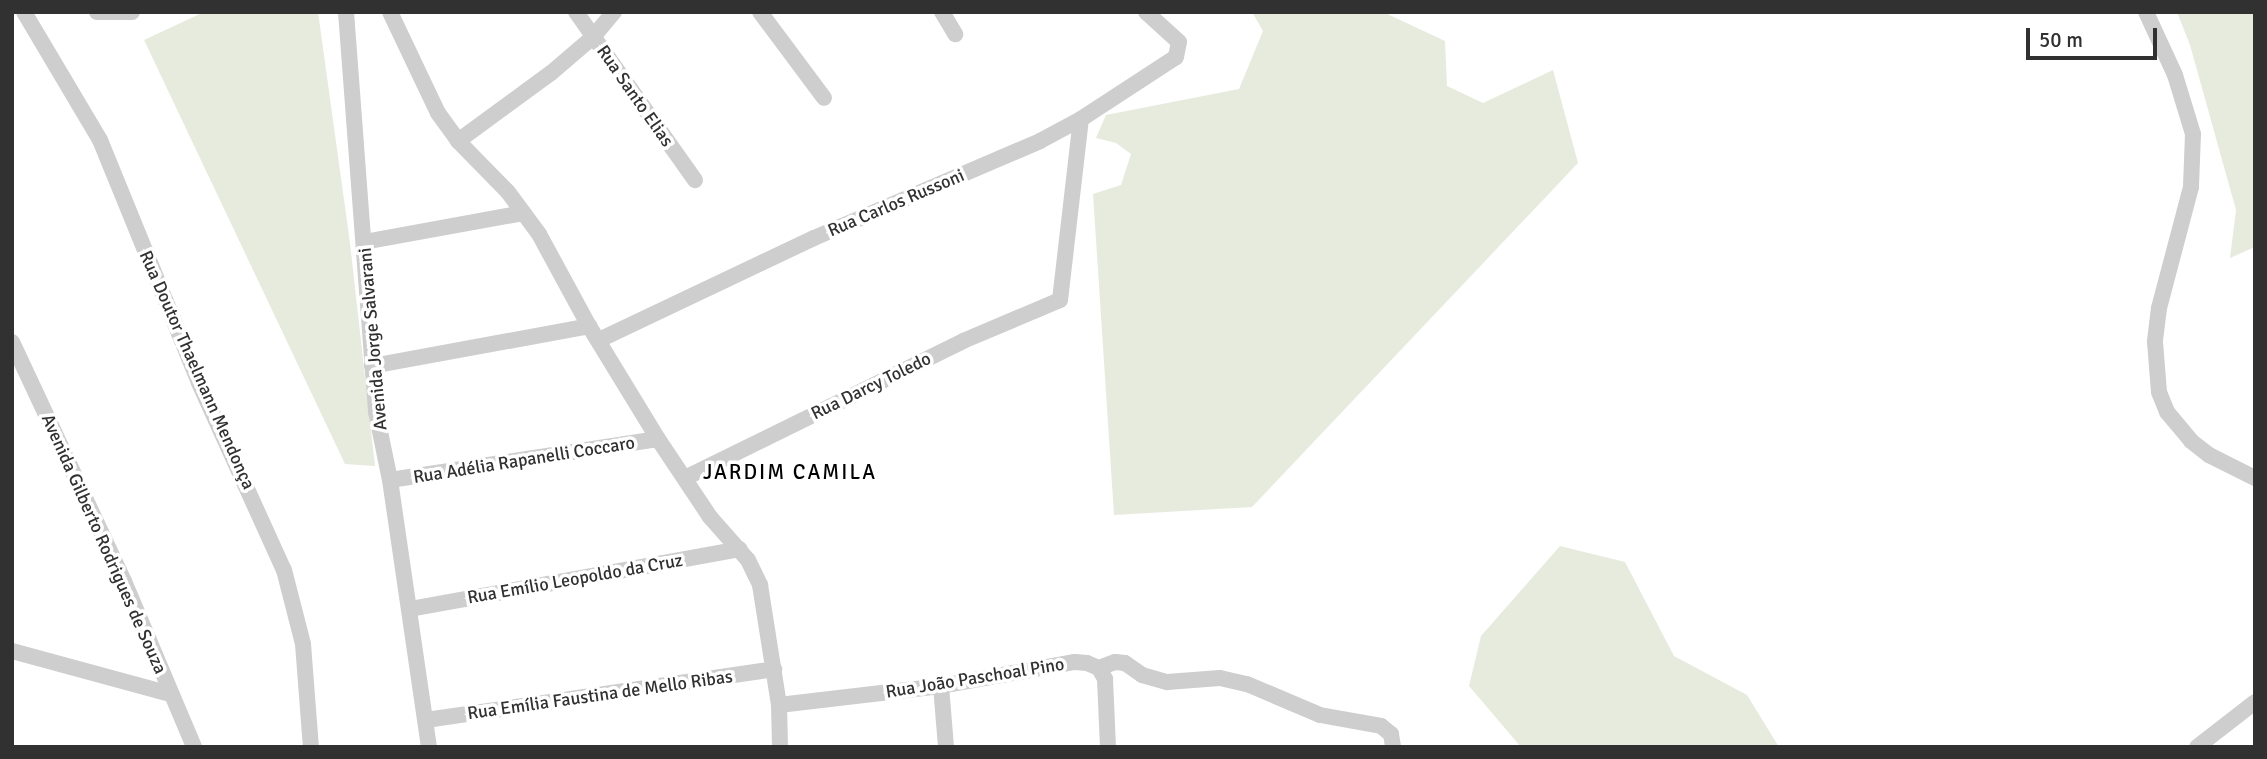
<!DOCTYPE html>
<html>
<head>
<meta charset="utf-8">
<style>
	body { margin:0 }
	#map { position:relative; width:2267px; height:759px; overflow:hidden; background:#fff; font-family:Signika,sans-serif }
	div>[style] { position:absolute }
	.green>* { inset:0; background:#e6ebdd }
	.street>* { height:16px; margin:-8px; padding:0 8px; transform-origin:8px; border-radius:8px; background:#cecece }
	span { translate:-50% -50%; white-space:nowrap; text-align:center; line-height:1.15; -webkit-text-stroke:7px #fff; paint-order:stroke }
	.street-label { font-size:18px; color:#313131 }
	.quarter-label { font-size:21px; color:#000; letter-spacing:2px }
	.frame { position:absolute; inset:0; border:14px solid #313131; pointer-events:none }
	.scale { position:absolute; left:2026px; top:28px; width:131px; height:32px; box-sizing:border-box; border:4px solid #313131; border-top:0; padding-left:9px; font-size:21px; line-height:24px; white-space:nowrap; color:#313131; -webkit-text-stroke:5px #fff; paint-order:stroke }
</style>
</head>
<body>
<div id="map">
	<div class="green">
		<i style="clip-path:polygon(204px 12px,318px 12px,350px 243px,375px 466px,345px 464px,144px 40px)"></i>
		<i style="clip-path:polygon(1252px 12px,1383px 12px,1445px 41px,1447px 86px,1483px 103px,1553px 70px,1578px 163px,1252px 507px,1114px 515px,1093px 194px,1121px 185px,1131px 154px,1116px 143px,1096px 138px,1106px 115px,1239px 89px,1263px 31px)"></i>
		<i style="clip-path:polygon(2177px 12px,2255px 12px,2255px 247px,2230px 258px,2236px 210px,2190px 45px)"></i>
		<i style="clip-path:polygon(1560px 546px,1625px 562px,1674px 656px,1747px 695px,1779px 747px,1521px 747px,1469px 686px,1481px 636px)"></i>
	</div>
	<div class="street">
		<i style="left:24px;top:12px;width:149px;rotate:59.3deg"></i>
		<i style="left:100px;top:140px;width:262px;rotate:67.8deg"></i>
		<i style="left:199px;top:383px;width:205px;rotate:65.6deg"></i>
		<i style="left:284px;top:570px;width:76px;rotate:75.6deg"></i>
		<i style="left:303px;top:644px;width:103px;rotate:85.6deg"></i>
		<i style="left:97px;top:12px;width:35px"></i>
		<i style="left:346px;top:12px;width:401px;rotate:85.7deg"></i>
		<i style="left:376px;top:412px;width:69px;rotate:78.4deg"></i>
		<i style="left:390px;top:480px;width:270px;rotate:81.7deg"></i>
		<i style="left:390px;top:12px;width:112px;rotate:64.6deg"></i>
		<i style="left:438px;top:113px;width:34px;rotate:54deg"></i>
		<i style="left:458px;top:141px;width:71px;rotate:45.6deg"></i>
		<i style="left:508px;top:192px;width:52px;rotate:53.6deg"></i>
		<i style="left:539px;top:234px;width:105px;rotate:61.5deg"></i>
		<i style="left:589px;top:326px;width:132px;rotate:58.6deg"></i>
		<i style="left:658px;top:439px;width:94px;rotate:56.3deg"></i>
		<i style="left:710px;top:517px;width:57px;rotate:48.5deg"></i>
		<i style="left:748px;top:560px;width:28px;rotate:64deg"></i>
		<i style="left:760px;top:585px;width:121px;rotate:81deg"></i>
		<i style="left:779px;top:705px;width:42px;rotate:88.6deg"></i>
		<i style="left:576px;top:12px;width:206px;rotate:54.7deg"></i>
		<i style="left:760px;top:12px;width:107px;rotate:53.3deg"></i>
		<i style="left:942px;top:12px;width:26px;rotate:59deg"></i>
		<i style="left:2146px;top:12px;width:69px;rotate:65.3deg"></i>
		<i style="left:2175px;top:75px;width:62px;rotate:73deg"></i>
		<i style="left:2193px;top:134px;width:53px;rotate:92.2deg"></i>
		<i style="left:2191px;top:187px;width:125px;rotate:104.8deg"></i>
		<i style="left:2159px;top:308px;width:34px;rotate:97deg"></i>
		<i style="left:2155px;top:342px;width:50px;rotate:85.4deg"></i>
		<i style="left:2159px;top:392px;width:22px;rotate:68deg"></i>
		<i style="left:2167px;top:412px;width:38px;rotate:50deg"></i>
		<i style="left:2191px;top:441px;width:23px;rotate:38deg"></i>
		<i style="left:2209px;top:455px;width:51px;rotate:26.6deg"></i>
		<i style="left:458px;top:141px;width:115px;rotate:-36.2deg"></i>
		<i style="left:551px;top:73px;width:55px;rotate:-40.6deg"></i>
		<i style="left:593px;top:37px;width:33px;rotate:-50deg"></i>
		<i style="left:364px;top:242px;width:162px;rotate:-10.3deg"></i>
		<i style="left:599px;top:340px;width:238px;rotate:-25.4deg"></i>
		<i style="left:814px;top:238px;width:246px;rotate:-23.2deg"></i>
		<i style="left:1040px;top:141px;width:47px;rotate:-28.2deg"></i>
		<i style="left:1081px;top:119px;width:113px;rotate:-33.1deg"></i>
		<i style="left:1176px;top:57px;width:15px;rotate:-79deg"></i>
		<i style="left:1179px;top:42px;width:45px;rotate:-137.7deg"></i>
		<i style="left:12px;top:342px;width:264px;rotate:64.9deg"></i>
		<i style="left:124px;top:581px;width:180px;rotate:67.1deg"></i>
		<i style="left:372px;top:366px;width:221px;rotate:-10.4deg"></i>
		<i style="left:685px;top:478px;width:310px;rotate:-26.2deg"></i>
		<i style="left:963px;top:341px;width:105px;rotate:-22.9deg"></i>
		<i style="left:1060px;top:300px;width:182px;rotate:-83.4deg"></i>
		<i style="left:390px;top:480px;width:271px;rotate:-8.7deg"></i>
		<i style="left:410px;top:609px;width:335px;rotate:-10.3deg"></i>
		<i style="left:12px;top:651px;width:164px;rotate:15.2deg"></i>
		<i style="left:1099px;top:668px;width:17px;rotate:-21deg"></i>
		<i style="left:1115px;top:662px;width:10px;rotate:6deg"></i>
		<i style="left:1125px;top:663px;width:21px;rotate:35deg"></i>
		<i style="left:1142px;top:675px;width:26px;rotate:16deg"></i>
		<i style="left:1167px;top:682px;width:53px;rotate:-4.3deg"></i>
		<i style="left:1220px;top:678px;width:28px;rotate:13deg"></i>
		<i style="left:1247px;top:684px;width:79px;rotate:23deg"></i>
		<i style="left:1320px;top:715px;width:62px;rotate:10.2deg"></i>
		<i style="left:1381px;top:726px;width:13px;rotate:39deg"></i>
		<i style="left:1391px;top:734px;width:13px;rotate:81deg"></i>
		<i style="left:1099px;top:668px;width:13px;rotate:61deg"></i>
		<i style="left:1105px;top:679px;width:68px;rotate:87.5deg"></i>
		<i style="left:941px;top:686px;width:61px;rotate:85.3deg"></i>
		<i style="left:779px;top:705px;width:163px;rotate:-6.7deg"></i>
		<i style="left:941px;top:686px;width:136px;rotate:-10.2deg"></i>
		<i style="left:1075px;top:662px;width:12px;rotate:5deg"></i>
		<i style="left:1087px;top:663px;width:13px;rotate:23deg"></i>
		<i style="left:426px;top:720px;width:352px;rotate:-8.3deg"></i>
		<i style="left:2197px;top:747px;width:73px;rotate:-37.8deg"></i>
	</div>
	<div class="street-label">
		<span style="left:635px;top:96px;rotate:55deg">Rua Santo Elias</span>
		<span style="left:896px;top:203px;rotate:-23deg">Rua Carlos Russoni</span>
		<span style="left:373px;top:339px;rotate:-95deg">Avenida Jorge Salvarani</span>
		<span style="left:197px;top:370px;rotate:66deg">Rua Doutor Thaelmann Mendonça</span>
		<span style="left:871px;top:386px;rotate:-26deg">Rua Darcy Toledo</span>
		<span style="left:524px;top:460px;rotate:-9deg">Rua Adélia Rapanelli Coccaro</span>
		<span style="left:104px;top:544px;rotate:66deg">Avenida Gilberto Rodrigues de Souza</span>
		<span style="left:575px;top:579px;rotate:-10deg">Rua Emílio Leopoldo da Cruz</span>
		<span style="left:975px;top:678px;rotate:-9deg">Rua João Paschoal Pino</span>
		<span style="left:600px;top:695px;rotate:-8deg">Rua Emília Faustina de Mello Ribas</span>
	</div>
	<div class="quarter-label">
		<span style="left:790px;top:472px">JARDIM CAMILA</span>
	</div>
	<div class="frame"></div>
	<div class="scale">50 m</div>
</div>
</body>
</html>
